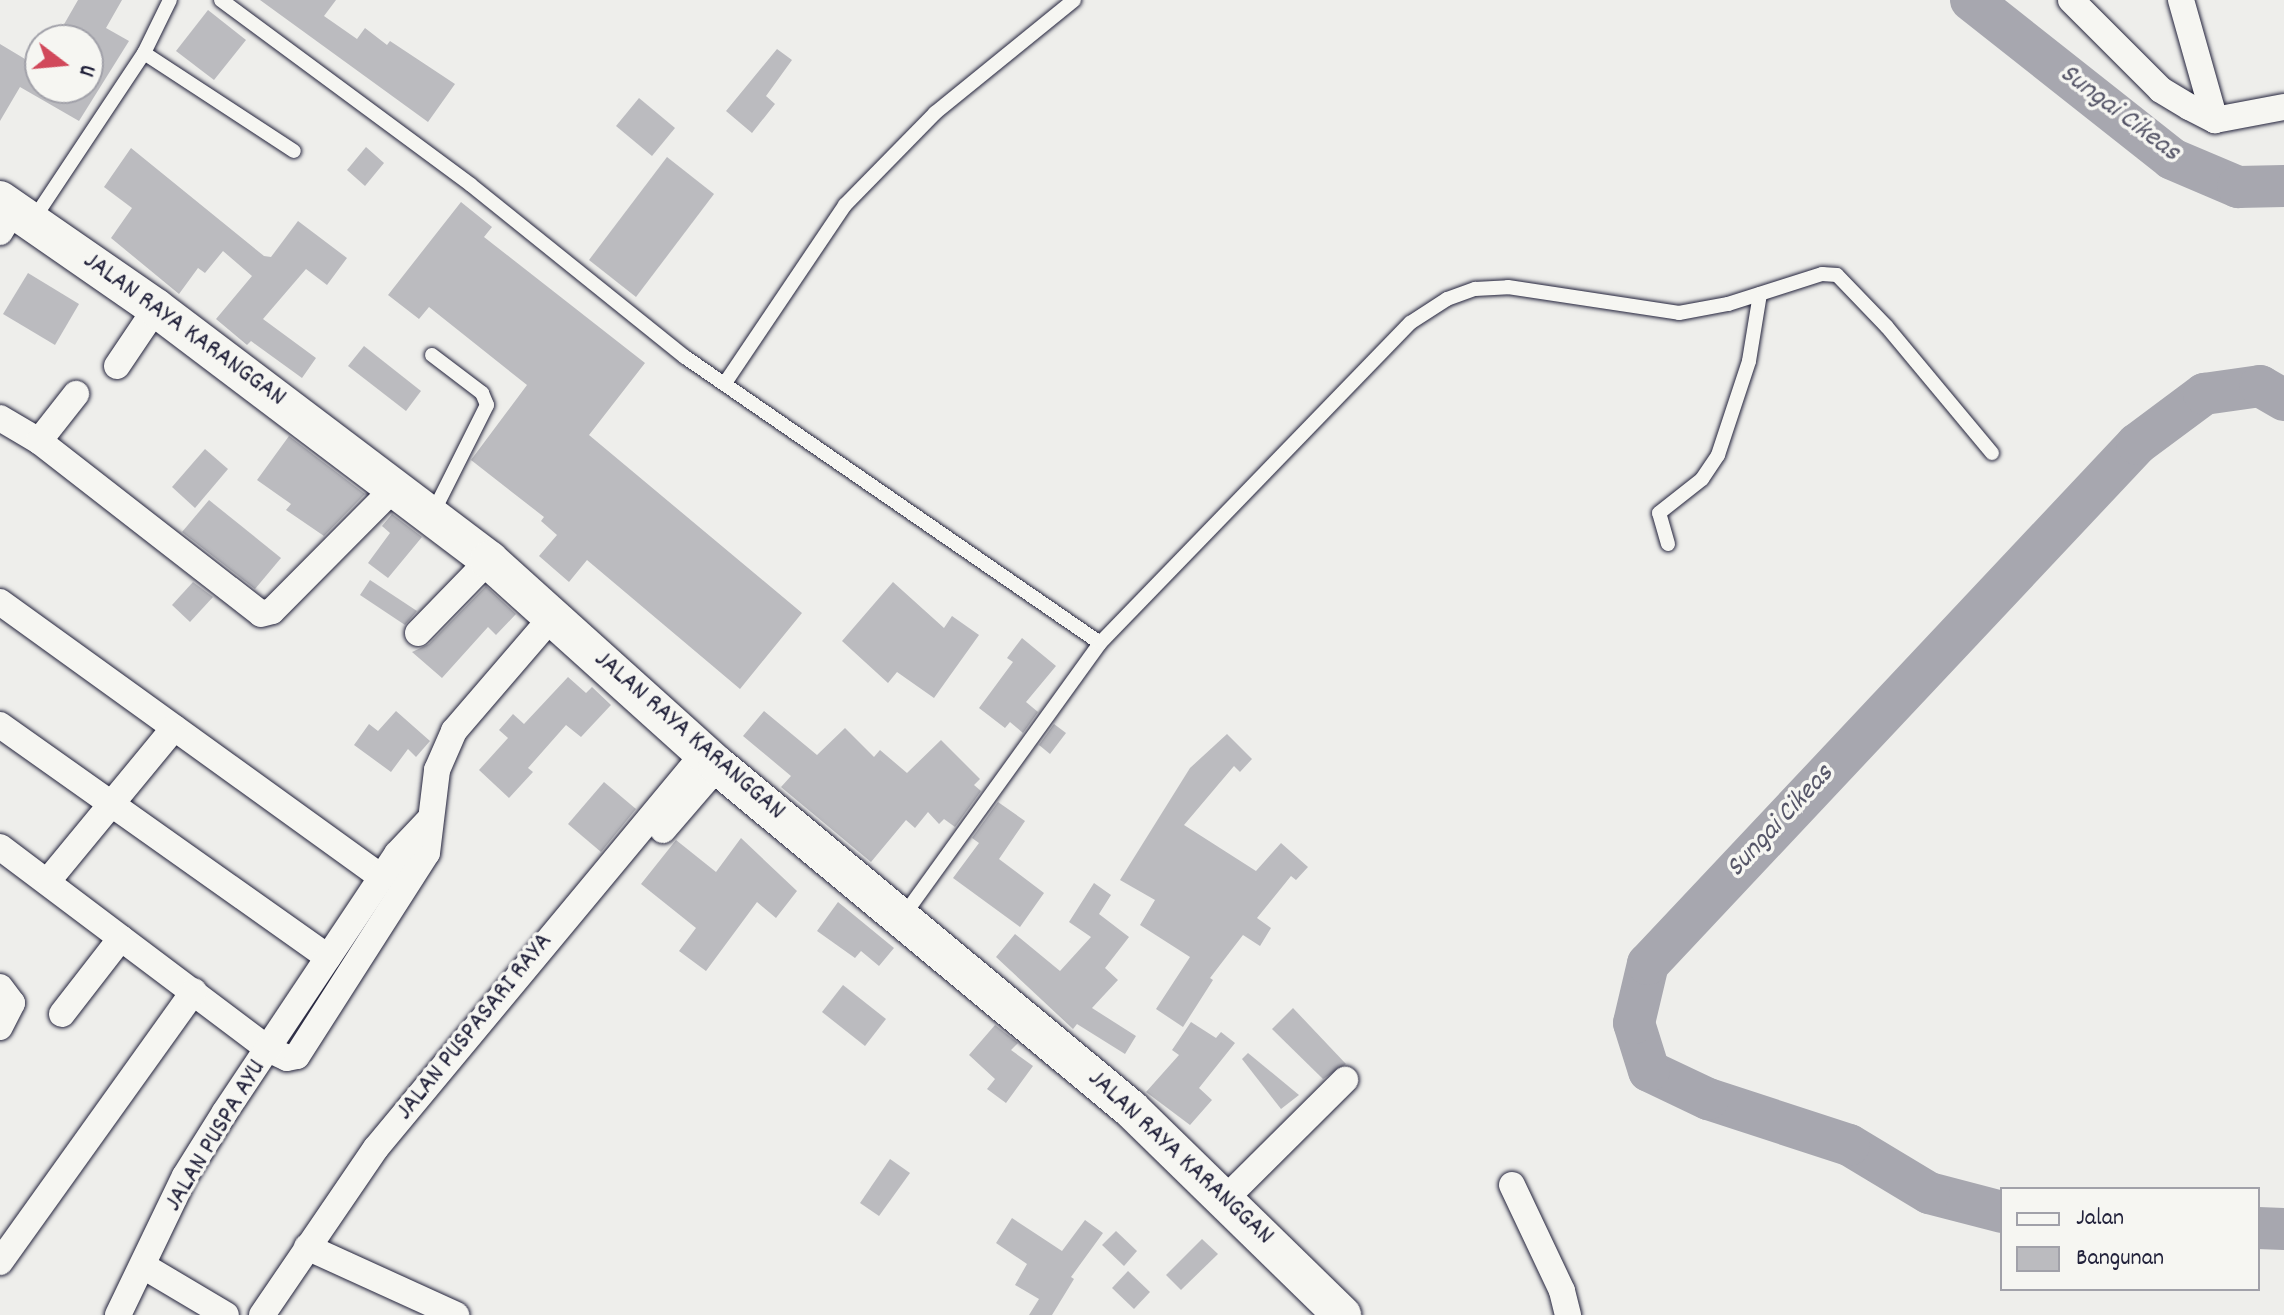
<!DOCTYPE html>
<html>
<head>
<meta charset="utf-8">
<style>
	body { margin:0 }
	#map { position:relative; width:2284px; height:1315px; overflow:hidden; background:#eeeeeb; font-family:Dekko,sans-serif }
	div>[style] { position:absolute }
	.river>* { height:42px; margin:-21px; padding:0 21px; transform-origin:21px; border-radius:21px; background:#a7a7af }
	.building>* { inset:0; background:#bbbbbf }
	.roads { filter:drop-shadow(0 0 2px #22223b) drop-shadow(0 0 2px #22223b) }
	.lane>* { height:14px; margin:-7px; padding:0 7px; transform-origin:7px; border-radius:7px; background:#f6f6f2 }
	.street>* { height:26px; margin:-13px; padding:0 13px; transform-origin:13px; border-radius:13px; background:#f6f6f2 }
	.secondary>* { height:38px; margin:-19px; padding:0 19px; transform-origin:19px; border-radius:19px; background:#f6f6f2 }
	span { translate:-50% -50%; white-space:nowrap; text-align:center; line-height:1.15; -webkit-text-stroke:7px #f6f6f2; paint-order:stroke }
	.street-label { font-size:26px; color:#22223b }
	.water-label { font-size:28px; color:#575769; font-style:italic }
	.legend { position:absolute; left:2000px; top:1187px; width:260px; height:104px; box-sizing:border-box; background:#f6f6f2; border:2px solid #a1a1a9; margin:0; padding:10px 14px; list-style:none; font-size:24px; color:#22223b }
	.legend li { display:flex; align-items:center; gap:16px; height:40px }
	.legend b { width:40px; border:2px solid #a1a1a9 }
	.north { position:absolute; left:24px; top:24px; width:80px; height:80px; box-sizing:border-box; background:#f6f6f2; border:2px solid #a1a1a9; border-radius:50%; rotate:106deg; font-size:22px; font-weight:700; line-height:32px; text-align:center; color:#22223b }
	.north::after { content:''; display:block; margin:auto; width:28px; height:36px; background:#d1495b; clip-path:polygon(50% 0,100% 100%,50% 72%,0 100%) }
</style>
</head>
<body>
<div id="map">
	<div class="river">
		<i style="left:1971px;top:0;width:256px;rotate:38.3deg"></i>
		<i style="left:2172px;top:159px;width:72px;rotate:23deg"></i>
		<i style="left:2238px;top:187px;width:46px;rotate:-1.2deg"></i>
		<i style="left:2002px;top:1212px;width:75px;rotate:-165.4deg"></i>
		<i style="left:1929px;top:1193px;width:93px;rotate:-149deg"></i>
		<i style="left:1849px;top:1145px;width:148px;rotate:-161.9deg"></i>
		<i style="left:1708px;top:1099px;width:65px;rotate:-154.6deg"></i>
		<i style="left:1649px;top:1071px;width:50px;rotate:-107.4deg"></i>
		<i style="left:1634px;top:1023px;width:61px;rotate:-76.7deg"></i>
		<i style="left:1648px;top:964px;width:714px;rotate:-46.76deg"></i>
		<i style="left:2137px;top:444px;width:84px;rotate:-36.7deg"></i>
		<i style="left:2204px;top:394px;width:57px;rotate:-8.1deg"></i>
		<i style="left:2260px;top:386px;width:28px;rotate:30deg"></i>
		<i style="left:2258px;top:1228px;width:26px;rotate:2deg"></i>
	</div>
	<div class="building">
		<i style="clip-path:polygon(78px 0,122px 0,106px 28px,129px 41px,79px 121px,20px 87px,0 121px,0 44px,40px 68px,40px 88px,88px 88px,88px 40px,55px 40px)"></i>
		<i style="clip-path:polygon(260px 0,336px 0,324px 16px,357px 39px,365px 28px,387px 45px,390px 41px,455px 84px,428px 122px)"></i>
		<i style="clip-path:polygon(208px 10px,246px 40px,214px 80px,176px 51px)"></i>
		<i style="clip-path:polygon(777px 49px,792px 60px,766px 96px,775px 104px,752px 133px,726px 111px)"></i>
		<i style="clip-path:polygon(639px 98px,675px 128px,652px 156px,616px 126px)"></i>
		<i style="clip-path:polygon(366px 147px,384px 163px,365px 186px,347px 170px)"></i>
		<i style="clip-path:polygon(131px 148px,264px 256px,271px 257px,298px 221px,347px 258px,327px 285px,306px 269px,263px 319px,316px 358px,302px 378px,251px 341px,247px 345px,216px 319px,252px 276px,223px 251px,205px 273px,198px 268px,179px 294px,111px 238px,132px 208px,104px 187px)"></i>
		<i style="clip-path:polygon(667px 157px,714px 194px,636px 297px,589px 260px)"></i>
		<i style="clip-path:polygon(461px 202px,492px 227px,484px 237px,645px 363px,589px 435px,802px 613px,740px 689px,587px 560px,569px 582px,539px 556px,557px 535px,541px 521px,544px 517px,471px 460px,527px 385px,429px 307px,419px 319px,388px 295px)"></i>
		<i style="clip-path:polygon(28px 273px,79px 304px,55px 345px,3px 314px)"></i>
		<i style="clip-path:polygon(364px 346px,421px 391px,406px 411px,348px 366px)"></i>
		<i style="clip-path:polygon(289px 436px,365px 494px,324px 536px,286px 510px,291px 504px,257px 480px)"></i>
		<i style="clip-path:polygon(205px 449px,228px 469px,195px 508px,172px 487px)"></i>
		<i style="clip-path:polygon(209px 500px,281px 558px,255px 589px,182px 532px)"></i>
		<i style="clip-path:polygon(392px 514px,422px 537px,388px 578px,368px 563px,390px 533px,382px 526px)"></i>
		<i style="clip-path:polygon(370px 580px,417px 611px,405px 625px,360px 595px)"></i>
		<i style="clip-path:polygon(193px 582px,213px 597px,190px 622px,172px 605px)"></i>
		<i style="clip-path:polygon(893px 582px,944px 628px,952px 616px,979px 635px,934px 698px,897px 672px,888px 683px,842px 641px)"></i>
		<i style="clip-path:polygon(486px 586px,516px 614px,496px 635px,488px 627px,442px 678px,412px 652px,429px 644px)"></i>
		<i style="clip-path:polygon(1022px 638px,1056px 666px,1026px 702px,1038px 712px,1023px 733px,1010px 722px,1005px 728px,979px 708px,1013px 662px,1007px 658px)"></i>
		<i style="clip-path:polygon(568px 677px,586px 693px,592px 687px,611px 705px,581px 737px,566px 725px,528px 768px,533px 772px,509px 798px,479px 770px,508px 738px,499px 730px,513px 714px,524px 724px)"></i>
		<i style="clip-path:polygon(396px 711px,430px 741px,416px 757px,408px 749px,391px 772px,354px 745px,369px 724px,378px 731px)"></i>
		<i style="clip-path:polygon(764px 711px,817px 755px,845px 728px,874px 757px,880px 750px,907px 773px,941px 740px,980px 779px,974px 785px,981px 791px,955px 827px,944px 819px,939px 824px,928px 812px,915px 828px,906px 820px,871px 862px,781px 787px,791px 776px,743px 736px)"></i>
		<i style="clip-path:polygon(1054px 724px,1066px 733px,1050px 754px,1039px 745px)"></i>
		<i style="clip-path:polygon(1227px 734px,1252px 759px,1240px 772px,1234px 766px,1184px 825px,1256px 871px,1281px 843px,1308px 867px,1296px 880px,1291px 876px,1257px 918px,1271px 928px,1260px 946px,1243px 935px,1210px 978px,1213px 980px,1183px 1027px,1156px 1009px,1190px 957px,1140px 925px,1155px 900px,1120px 880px,1190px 768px)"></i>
		<i style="clip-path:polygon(604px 782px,636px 809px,601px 852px,568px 824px)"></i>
		<i style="clip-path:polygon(998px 802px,1025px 821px,999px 859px,1044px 893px,1020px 927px,953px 878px,979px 843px,972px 838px)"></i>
		<i style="clip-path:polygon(741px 838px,797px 891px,776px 918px,757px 902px,706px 971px,679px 951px,696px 928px,641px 884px,676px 840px,716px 872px)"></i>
		<i style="clip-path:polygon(1094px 883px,1111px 895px,1099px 914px,1129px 937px,1105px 968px,1118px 980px,1092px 1008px,1136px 1036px,1125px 1054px,1077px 1024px,1073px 1029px,996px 957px,1015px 934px,1060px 971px,1091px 937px,1069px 922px)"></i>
		<i style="clip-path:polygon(838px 902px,894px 948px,879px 966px,861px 951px,855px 958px,817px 931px)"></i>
		<i style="clip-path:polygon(843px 985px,886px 1019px,865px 1046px,822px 1012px)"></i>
		<i style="clip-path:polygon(1293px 1008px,1346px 1064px,1323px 1079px,1272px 1029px)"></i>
		<i style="clip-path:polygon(1191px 1022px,1216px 1038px,1221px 1032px,1235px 1043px,1199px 1088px,1212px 1100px,1190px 1125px,1146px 1092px,1179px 1055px,1172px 1050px)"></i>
		<i style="clip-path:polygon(995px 1025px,1018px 1043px,1011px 1050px,1033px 1066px,1006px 1103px,987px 1089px,995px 1079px,969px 1055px)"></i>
		<i style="clip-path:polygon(1248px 1053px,1299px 1095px,1281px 1109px,1242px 1059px)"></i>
		<i style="clip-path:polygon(890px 1159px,910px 1173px,879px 1216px,860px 1203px)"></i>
		<i style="clip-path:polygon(1012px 1218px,1062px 1251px,1085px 1220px,1103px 1233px,1071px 1277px,1074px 1279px,1052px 1315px,1029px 1315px,1039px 1299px,1015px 1285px,1027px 1264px,996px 1243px)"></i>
		<i style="clip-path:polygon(1116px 1231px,1137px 1251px,1124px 1266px,1102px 1245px)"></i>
		<i style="clip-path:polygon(1202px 1239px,1218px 1254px,1181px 1290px,1166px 1275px)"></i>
		<i style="clip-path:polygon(1128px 1271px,1150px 1292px,1134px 1309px,1112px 1288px)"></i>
	</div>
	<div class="roads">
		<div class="lane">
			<i style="left:221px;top:0;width:311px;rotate:36.5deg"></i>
			<i style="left:471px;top:185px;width:275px;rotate:38.8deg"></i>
			<i style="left:685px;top:357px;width:504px;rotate:34.57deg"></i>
			<i style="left:144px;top:53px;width:179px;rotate:33.2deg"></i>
			<i style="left:33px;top:220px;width:201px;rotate:-56.4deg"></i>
			<i style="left:144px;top:53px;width:59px;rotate:-63.9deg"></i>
			<i style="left:432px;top:355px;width:63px;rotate:37.2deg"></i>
			<i style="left:482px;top:393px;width:13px;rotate:67deg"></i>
			<i style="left:487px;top:405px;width:123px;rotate:116.6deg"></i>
			<i style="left:725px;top:383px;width:215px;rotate:-56deg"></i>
			<i style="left:845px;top:205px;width:129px;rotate:-45.6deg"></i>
			<i style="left:935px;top:113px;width:179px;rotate:-39.1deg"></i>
			<i style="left:1668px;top:544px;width:32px;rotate:-106deg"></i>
			<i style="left:1659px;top:513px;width:55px;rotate:-38.3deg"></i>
			<i style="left:1702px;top:479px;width:29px;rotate:-56deg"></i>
			<i style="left:1718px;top:455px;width:99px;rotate:-71.7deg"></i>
			<i style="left:1749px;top:361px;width:68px;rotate:-80.7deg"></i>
			<i style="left:904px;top:915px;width:335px;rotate:-54.2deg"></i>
			<i style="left:1100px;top:643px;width:446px;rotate:-45.9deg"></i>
			<i style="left:1410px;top:323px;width:44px;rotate:-33deg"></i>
			<i style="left:1447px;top:299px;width:30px;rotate:-20deg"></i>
			<i style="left:1475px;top:289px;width:33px;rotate:-3deg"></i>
			<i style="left:1508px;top:287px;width:173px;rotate:8.6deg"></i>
			<i style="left:1679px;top:313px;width:50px;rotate:-10.4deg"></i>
			<i style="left:1728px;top:304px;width:99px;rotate:-17.7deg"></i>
			<i style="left:1822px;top:274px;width:15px;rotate:4deg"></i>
			<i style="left:1837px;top:275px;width:72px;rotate:46.1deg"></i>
			<i style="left:1887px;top:327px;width:164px;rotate:50.2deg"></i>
		</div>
		<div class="street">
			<i style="left:2071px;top:0;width:127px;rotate:45deg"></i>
			<i style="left:2161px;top:90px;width:33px;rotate:31deg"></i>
			<i style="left:2189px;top:107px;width:29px;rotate:27deg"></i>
			<i style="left:2215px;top:120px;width:70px;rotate:-10.7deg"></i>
			<i style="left:2181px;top:0;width:125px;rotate:74.2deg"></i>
			<i style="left:0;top:232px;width:27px;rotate:-59deg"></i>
			<i style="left:117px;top:366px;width:70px;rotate:-56.1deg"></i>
			<i style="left:0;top:418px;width:45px;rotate:30.5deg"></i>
			<i style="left:39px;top:441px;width:281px;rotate:37.9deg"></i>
			<i style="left:261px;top:614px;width:11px;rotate:-15deg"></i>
			<i style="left:272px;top:611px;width:176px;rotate:-45.2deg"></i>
			<i style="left:39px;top:441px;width:60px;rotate:-51.8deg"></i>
			<i style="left:0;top:602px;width:470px;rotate:35.8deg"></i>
			<i style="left:418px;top:633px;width:102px;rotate:-45.8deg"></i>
			<i style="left:0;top:725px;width:402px;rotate:35.3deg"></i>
			<i style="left:663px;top:830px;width:84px;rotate:-49.3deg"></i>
			<i style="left:0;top:847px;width:336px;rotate:37deg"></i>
			<i style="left:268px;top:1049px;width:21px;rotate:25deg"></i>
			<i style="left:287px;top:1058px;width:10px;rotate:-11deg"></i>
			<i style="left:297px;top:1056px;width:241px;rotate:-57.4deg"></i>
			<i style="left:427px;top:853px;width:84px;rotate:-83.1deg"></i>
			<i style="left:437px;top:770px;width:43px;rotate:-66.4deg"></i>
			<i style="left:454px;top:731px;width:150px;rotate:-49.3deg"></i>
			<i style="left:47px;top:882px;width:200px;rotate:-50.5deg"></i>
			<i style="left:0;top:987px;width:20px;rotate:53deg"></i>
			<i style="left:12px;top:1003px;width:27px;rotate:117deg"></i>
			<i style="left:62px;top:1014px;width:96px;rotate:-52.2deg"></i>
			<i style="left:1512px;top:1185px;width:117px;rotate:64.7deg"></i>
			<i style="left:1562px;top:1291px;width:25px;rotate:76deg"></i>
			<i style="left:1226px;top:1198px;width:168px;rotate:-44.8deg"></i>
			<i style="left:307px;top:1247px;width:164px;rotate:24.5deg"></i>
			<i style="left:0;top:1262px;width:333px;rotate:-54.4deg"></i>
			<i style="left:145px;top:1267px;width:94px;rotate:30.7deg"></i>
			<i style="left:118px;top:1315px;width:154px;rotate:-64.3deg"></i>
			<i style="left:185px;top:1176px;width:75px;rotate:-58deg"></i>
			<i style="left:225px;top:1112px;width:310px;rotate:-56.3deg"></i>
			<i style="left:397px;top:854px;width:48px;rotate:-46.7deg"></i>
			<i style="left:262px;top:1315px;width:202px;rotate:-55.7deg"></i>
			<i style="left:376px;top:1148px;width:513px;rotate:-50.29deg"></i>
		</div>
		<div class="secondary">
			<i style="left:0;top:200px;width:190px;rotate:34.7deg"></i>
			<i style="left:156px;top:308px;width:418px;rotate:37.1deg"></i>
			<i style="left:489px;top:560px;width:308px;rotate:42deg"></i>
			<i style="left:718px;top:766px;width:537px;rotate:39.71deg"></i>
			<i style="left:1131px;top:1109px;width:295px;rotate:44.3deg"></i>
		</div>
	</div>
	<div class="street-label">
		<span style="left:184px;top:330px;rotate:36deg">JALAN RAYA KARANGGAN</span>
		<span style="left:689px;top:736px;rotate:41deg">JALAN RAYA KARANGGAN</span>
		<span style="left:475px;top:1027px;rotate:-51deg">JALAN PUSPASARI RAYA</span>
		<span style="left:216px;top:1136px;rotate:-59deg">JALAN PUSPA AYU</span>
		<span style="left:1180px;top:1158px;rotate:43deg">JALAN RAYA KARANGGAN</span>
	</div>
	<div class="water-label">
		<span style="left:2119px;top:114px;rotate:37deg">Sungai Cikeas</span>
		<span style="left:1781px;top:822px;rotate:-47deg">Sungai Cikeas</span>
	</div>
	<ul class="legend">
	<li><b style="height:10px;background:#f6f6f2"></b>Jalan</li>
	<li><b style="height:22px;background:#bbbbbf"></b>Bangunan</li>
	</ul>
	<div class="north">U</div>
</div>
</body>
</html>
